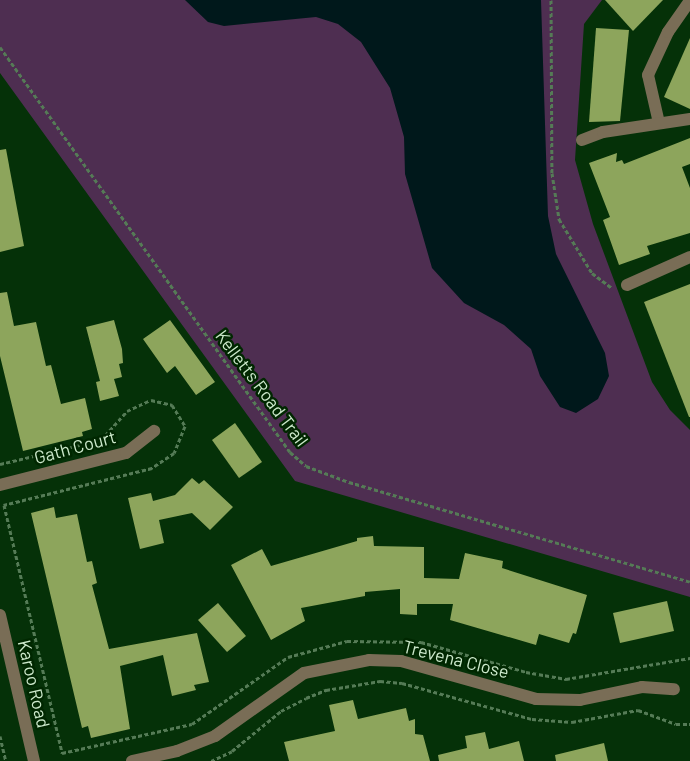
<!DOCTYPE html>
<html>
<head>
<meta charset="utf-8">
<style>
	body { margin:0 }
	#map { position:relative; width:690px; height:761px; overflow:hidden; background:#053108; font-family:Barlow,sans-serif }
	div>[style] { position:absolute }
	.green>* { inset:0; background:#4e2e51 }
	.water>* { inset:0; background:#00181b }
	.building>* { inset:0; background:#8da55c }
	.path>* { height:3px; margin-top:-1.5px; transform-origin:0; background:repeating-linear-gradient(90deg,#557b56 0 4px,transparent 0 6.5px) }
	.minor>* { height:12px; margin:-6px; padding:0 6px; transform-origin:6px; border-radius:6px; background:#796d56 }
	span { translate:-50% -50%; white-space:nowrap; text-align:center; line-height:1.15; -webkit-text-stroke:5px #002700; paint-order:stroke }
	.street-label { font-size:18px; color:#cce9cb }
</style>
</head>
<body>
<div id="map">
	<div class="green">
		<i style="clip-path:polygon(0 0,602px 0,584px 24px,575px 160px,593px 224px,652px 382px,670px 410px,690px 430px,690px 597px,295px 481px,0 73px)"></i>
	</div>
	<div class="water">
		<i style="clip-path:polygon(185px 0,541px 0,548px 216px,556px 254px,605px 353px,609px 376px,598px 399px,576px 413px,560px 407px,540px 376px,531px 349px,504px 325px,464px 303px,432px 268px,405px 174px,404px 137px,390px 88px,361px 42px,338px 24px,316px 17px,224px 26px,208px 22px)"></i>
	</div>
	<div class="building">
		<i style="clip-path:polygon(605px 0,663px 0,633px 31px)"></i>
		<i style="clip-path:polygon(596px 28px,629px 30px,620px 121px,589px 122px)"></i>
		<i style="clip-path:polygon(690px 38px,690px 109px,664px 97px)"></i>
		<i style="clip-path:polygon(690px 138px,690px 164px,682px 167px,690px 188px,690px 233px,647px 246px,650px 254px,619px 265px,603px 220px,610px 217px,589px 163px,617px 153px,616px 162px,622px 160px,624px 164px)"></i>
		<i style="clip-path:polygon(6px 149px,24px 246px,0 252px,0 150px)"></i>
		<i style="clip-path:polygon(690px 284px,690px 417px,689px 417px,644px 302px)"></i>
		<i style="clip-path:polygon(7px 292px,14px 326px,36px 322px,46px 366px,51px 365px,61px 404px,85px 398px,92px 429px,82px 432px,83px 436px,23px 451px,0 356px,0 293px)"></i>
		<i style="clip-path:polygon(114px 320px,122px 349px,123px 363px,119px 364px,122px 377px,114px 379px,119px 396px,100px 401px,96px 382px,100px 381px,86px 327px)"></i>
		<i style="clip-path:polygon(170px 320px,215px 382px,196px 395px,175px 366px,167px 373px,143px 339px)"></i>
		<i style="clip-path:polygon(235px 423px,262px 462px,239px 478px,212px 440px)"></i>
		<i style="clip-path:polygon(192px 478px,199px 484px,204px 480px,233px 507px,210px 530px,192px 513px,159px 520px,164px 543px,140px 549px,128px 498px,151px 493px,153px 501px,175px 495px)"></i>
		<i style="clip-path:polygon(54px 507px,56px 518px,77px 514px,87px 562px,92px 561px,97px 583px,92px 585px,109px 649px,197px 633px,209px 682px,194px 685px,196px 690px,172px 696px,163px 655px,120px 666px,130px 729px,91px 738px,88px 726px,82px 728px,31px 513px)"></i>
		<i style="clip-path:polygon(373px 536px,374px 546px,424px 547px,424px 578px,459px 579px,465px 553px,503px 561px,502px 568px,587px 595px,576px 634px,573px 633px,569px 643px,539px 634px,536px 645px,450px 620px,453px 604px,417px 604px,417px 615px,400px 614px,400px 589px,365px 592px,365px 596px,301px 608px,305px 621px,271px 640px,231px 565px,262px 549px,271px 566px,357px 541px,357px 538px)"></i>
		<i style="clip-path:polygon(667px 601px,674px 631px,620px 643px,613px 613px)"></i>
		<i style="clip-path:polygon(218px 603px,246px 636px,227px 652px,198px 620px)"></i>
		<i style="clip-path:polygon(353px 700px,358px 719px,406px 708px,409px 721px,415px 719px,415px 734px,423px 735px,430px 761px,289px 761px,284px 742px,335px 731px,329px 705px)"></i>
		<i style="clip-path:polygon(485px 732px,489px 749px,519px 741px,524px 761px,439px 761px,438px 755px,467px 748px,465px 736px)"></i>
		<i style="clip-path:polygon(604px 743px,608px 761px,556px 761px,555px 755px)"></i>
	</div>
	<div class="path">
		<i style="left:551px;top:0;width:173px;rotate:89.7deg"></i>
		<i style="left:552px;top:173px;width:47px;rotate:81.3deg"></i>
		<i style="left:559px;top:219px;width:63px;rotate:58.6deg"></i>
		<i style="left:592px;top:273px;width:25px;rotate:37deg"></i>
		<i style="left:0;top:47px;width:498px;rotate:54.4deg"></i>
		<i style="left:290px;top:452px;width:21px;rotate:41deg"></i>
		<i style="left:306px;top:466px;width:46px;rotate:20.4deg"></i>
		<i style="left:349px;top:482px;width:355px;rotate:16.3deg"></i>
		<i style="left:0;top:464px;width:104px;rotate:-13.4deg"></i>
		<i style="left:101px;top:440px;width:39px;rotate:-48deg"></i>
		<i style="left:127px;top:411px;width:26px;rotate:-25deg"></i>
		<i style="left:151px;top:400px;width:22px;rotate:13deg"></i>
		<i style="left:172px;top:405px;width:25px;rotate:58deg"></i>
		<i style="left:185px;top:426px;width:29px;rotate:112deg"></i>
		<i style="left:174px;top:453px;width:27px;rotate:146deg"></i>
		<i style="left:152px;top:468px;width:153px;rotate:166deg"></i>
		<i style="left:4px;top:505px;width:255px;rotate:76.8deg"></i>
		<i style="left:62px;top:753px;width:133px;rotate:-12.6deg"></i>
		<i style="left:192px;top:724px;width:117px;rotate:-34.9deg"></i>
		<i style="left:288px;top:657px;width:61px;rotate:-15.2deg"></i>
		<i style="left:347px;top:641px;width:74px;rotate:0.8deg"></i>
		<i style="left:421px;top:642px;width:109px;rotate:15.9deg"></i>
		<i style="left:526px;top:672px;width:41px;rotate:9.9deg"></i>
		<i style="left:566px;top:679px;width:126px;rotate:-9.6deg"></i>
		<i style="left:0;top:736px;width:26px;rotate:77deg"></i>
		<i style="left:211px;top:761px;width:23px;rotate:-25deg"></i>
		<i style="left:232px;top:751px;width:63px;rotate:-39.2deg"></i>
		<i style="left:281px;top:711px;width:28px;rotate:-27deg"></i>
		<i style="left:306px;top:698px;width:22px;rotate:-22deg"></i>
		<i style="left:326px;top:690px;width:55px;rotate:-9.5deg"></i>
		<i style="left:380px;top:681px;width:22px;rotate:5deg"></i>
		<i style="left:402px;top:683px;width:135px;rotate:15.5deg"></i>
		<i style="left:532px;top:719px;width:40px;rotate:4.3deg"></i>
		<i style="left:572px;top:722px;width:67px;rotate:-10.3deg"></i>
		<i style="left:638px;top:710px;width:40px;rotate:20.2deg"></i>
		<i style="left:676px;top:724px;width:14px"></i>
	</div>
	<div class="minor">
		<i style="left:659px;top:123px;width:49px;rotate:-102.9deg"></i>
		<i style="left:648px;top:75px;width:47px;rotate:-65.1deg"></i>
		<i style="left:668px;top:32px;width:39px;rotate:-55deg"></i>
		<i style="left:582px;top:140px;width:22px;rotate:-21deg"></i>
		<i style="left:603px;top:132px;width:88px;rotate:-8.5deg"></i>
		<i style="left:627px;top:285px;width:69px;rotate:-24deg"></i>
		<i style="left:0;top:485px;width:130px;rotate:-14.3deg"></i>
		<i style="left:126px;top:453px;width:36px;rotate:-38deg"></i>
		<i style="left:0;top:615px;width:150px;rotate:76.9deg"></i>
		<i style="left:132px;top:761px;width:46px;rotate:-12.5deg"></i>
		<i style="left:177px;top:751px;width:41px;rotate:-21.5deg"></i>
		<i style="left:215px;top:736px;width:109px;rotate:-35.3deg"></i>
		<i style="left:304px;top:673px;width:66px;rotate:-11.3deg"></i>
		<i style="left:369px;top:660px;width:32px;rotate:2deg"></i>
		<i style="left:401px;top:661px;width:140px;rotate:15.7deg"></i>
		<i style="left:536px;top:699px;width:44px;rotate:1.3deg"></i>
		<i style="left:580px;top:700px;width:63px;rotate:-11.8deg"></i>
		<i style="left:642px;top:687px;width:32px;rotate:4deg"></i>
	</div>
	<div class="street-label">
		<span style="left:262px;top:388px;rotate:53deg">Kelletts Road Trail</span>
		<span style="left:75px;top:447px;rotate:-15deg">Gath Court</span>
		<span style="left:456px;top:659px;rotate:14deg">Trevena Close</span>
		<span style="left:34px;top:684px;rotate:77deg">Karoo Road</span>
	</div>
</div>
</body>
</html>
